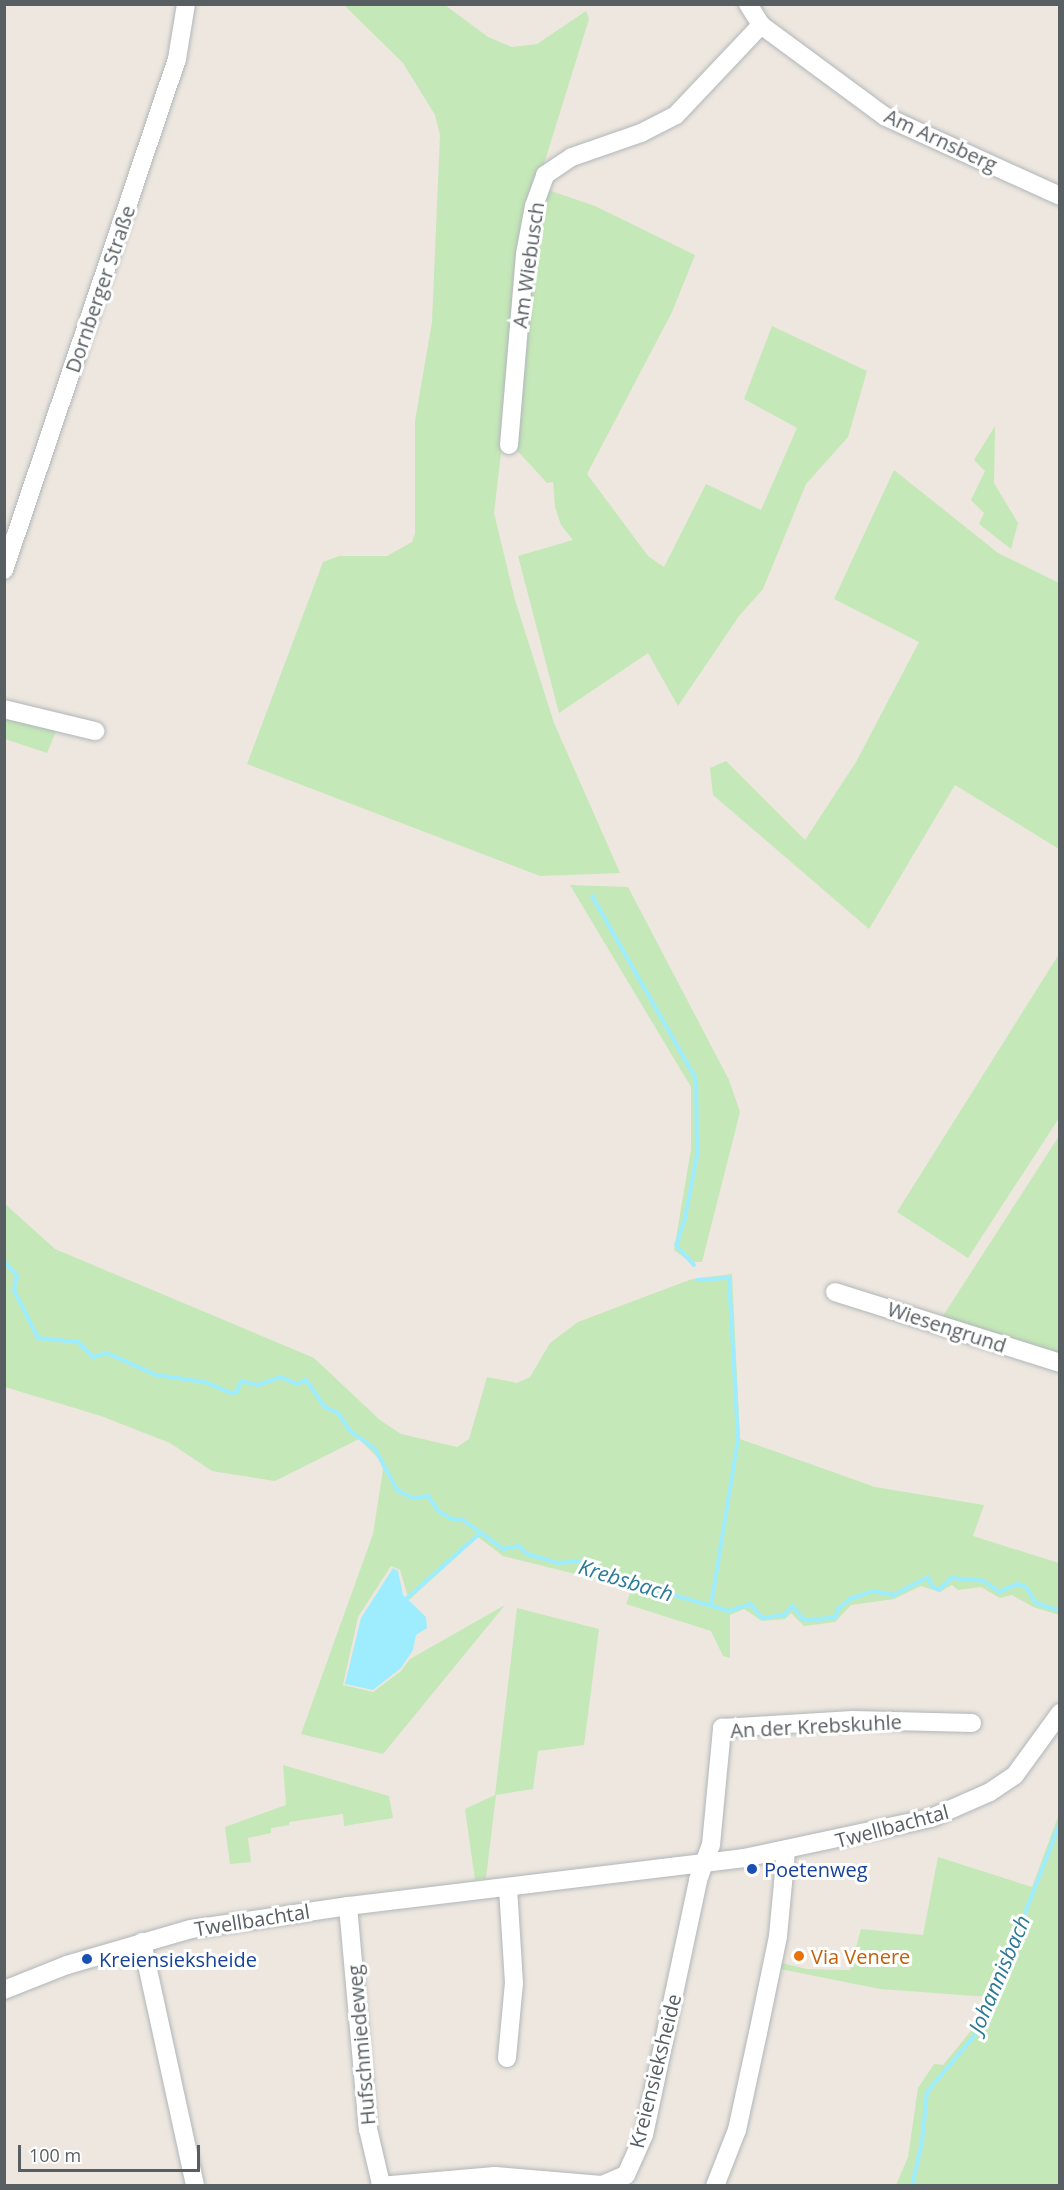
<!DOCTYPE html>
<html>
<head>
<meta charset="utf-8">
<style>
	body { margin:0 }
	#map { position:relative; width:1064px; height:2190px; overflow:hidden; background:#ede7df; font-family:"Open Sans",sans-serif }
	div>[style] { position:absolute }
	.green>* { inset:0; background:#c5e8b8 }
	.water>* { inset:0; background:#9eedff }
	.stream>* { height:4px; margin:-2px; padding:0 2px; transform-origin:2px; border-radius:2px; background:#9eedff }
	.roads { filter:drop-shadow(0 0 2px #b1b6b9) drop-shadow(0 0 2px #b1b6b9) }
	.minor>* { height:18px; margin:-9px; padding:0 9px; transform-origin:9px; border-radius:9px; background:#fff }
	.dots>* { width:16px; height:16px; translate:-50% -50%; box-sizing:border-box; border:3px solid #fff; border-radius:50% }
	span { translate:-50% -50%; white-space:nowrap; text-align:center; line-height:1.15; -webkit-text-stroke:6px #fff; paint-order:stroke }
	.street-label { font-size:20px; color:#585f62 }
	.transit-label { font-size:20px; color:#164399 }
	.left { translate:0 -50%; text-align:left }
	.food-label { font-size:20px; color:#c56008 }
	.water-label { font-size:21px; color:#2a7a95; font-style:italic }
	.frame { position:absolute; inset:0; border:6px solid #585f62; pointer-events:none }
	.scale { position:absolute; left:18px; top:2145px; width:182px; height:27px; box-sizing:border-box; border:3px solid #585f62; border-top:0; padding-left:8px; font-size:18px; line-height:21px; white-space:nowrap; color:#585f62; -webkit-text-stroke:4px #fff; paint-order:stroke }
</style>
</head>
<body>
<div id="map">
	<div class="green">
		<i style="clip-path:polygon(344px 5px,445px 5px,488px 37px,512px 47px,537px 44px,586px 11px,589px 19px,529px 212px,494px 513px,515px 600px,554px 723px,620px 873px,540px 876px,247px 764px,323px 562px,339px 556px,387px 556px,412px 542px,415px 533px,415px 421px,432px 322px,440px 135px,435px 115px,403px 63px)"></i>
		<i style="clip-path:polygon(545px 189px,595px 206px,695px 255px,672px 312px,587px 474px,648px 556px,664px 567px,706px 484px,761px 510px,797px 428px,744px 399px,772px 326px,867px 371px,848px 437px,806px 484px,763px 589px,739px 616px,678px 706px,648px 653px,559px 713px,518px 556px,573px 540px,561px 525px,555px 507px,553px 482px,547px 483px,513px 446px,524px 305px)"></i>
		<i style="clip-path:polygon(995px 426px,994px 483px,1018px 523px,1011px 549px,979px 524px,984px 513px,971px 500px,985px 471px,974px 460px)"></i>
		<i style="clip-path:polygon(894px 470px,998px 553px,1059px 583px,1059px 849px,955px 785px,869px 929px,713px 795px,710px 768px,726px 761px,805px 840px,856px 762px,919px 642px,834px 599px)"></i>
		<i style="clip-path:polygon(5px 715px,57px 729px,47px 753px,5px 739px)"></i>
		<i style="clip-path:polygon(570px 885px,628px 887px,729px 1080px,740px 1112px,702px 1262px,690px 1262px,674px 1250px,691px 1149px,691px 1087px)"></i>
		<i style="clip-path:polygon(1059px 954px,1059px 1118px,968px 1258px,897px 1212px)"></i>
		<i style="clip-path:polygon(1059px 1136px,1059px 1356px,941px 1319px)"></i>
		<i style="clip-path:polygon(4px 1203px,55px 1249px,314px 1358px,380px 1420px,401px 1434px,457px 1447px,469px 1439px,487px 1377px,517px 1383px,530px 1377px,550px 1343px,578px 1322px,692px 1279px,732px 1274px,740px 1439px,875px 1487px,984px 1505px,973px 1536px,1059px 1563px,1059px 1615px,1033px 1607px,1012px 1595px,1000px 1598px,981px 1587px,958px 1590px,952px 1585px,940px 1592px,921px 1586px,894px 1599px,851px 1605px,835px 1622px,804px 1626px,791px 1613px,785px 1619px,762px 1621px,744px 1609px,730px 1615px,730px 1658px,723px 1656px,711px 1631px,626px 1604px,632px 1588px,503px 1556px,478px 1537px,409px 1600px,400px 1570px,391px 1566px,358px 1617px,343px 1685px,373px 1692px,401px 1671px,410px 1659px,505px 1605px,383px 1754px,301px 1734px,373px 1534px,383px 1470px,380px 1460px,359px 1439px,275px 1481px,212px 1471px,170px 1443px,101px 1416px,5px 1387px)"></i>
		<i style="clip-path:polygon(517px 1608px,599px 1629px,584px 1745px,538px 1751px,533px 1789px,496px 1795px,486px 1878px,475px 1880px,465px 1809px,495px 1795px)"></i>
		<i style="clip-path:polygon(283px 1765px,389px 1796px,393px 1818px,344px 1826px,343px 1814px,289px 1822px,289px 1825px,271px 1828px,271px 1833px,248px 1838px,251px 1862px,230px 1864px,225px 1827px,286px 1805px)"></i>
		<i style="clip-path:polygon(1059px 1814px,1059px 2185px,896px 2185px,908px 2157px,918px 2088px,934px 2064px,943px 2065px,975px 2026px,989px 1997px,880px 1989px,780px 1969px,781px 1963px,807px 1969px,850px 1970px,861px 1929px,923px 1935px,938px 1857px,1032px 1887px)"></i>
	</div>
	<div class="water">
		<i style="clip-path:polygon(393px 1568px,398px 1571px,403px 1595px,426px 1617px,427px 1628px,416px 1635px,413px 1650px,401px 1668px,373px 1690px,345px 1684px,361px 1618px)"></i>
	</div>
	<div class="stream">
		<i style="left:592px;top:896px;width:210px;rotate:60.4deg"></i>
		<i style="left:696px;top:1079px;width:76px;rotate:89.2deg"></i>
		<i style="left:697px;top:1155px;width:64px;rotate:100.8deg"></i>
		<i style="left:685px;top:1218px;width:28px;rotate:108deg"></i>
		<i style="left:676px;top:1245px;width:27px;rotate:48deg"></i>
		<i style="left:4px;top:1240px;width:13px;rotate:90deg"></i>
		<i style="left:4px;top:1261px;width:20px;rotate:49deg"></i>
		<i style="left:17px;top:1276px;width:14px;rotate:102deg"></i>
		<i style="left:14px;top:1290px;width:54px;rotate:63.4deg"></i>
		<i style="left:38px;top:1338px;width:40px;rotate:5.7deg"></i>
		<i style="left:78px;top:1342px;width:21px;rotate:45deg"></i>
		<i style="left:93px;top:1357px;width:15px;rotate:-16deg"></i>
		<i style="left:107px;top:1353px;width:54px;rotate:24.2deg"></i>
		<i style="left:156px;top:1375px;width:49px;rotate:8.1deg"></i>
		<i style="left:205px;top:1382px;width:28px;rotate:23deg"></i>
		<i style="left:231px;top:1393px;width:6px;rotate:-9deg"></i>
		<i style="left:237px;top:1392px;width:12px;rotate:-70deg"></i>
		<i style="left:241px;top:1381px;width:16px;rotate:14deg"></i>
		<i style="left:257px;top:1385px;width:25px;rotate:-18deg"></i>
		<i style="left:281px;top:1377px;width:17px;rotate:24deg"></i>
		<i style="left:297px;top:1384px;width:10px;rotate:-24deg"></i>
		<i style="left:306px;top:1380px;width:33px;rotate:55deg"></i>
		<i style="left:325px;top:1407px;width:14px;rotate:25deg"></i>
		<i style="left:338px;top:1413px;width:22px;rotate:56deg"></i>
		<i style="left:350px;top:1431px;width:31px;rotate:36deg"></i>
		<i style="left:375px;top:1449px;width:47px;rotate:61.8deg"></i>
		<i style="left:397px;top:1490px;width:17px;rotate:28deg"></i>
		<i style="left:412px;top:1498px;width:16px;rotate:-7deg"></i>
		<i style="left:428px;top:1496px;width:19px;rotate:55deg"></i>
		<i style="left:439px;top:1512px;width:17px;rotate:28deg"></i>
		<i style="left:454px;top:1520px;width:9px"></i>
		<i style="left:463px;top:1520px;width:49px;rotate:35.9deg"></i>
		<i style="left:503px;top:1549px;width:16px;rotate:-11deg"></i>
		<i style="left:519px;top:1546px;width:11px;rotate:45deg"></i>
		<i style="left:527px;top:1554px;width:32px;rotate:16deg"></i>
		<i style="left:558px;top:1563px;width:22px;rotate:-5deg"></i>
		<i style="left:580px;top:1561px;width:45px;rotate:24.9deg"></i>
		<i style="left:621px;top:1580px;width:112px;rotate:16deg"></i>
		<i style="left:729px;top:1611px;width:22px;rotate:-18deg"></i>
		<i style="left:750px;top:1604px;width:18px;rotate:49deg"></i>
		<i style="left:762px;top:1618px;width:22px;rotate:-8deg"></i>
		<i style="left:784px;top:1615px;width:12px;rotate:-48deg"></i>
		<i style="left:792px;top:1606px;width:18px;rotate:49deg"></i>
		<i style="left:804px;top:1620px;width:31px;rotate:-4deg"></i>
		<i style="left:835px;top:1618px;width:9px;rotate:-72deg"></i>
		<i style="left:838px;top:1609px;width:16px;rotate:-40deg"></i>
		<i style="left:850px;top:1599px;width:24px;rotate:-19deg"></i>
		<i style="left:873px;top:1591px;width:21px;rotate:11deg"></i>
		<i style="left:894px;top:1595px;width:38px;rotate:-28deg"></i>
		<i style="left:928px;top:1577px;width:10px;rotate:66deg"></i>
		<i style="left:932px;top:1586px;width:8px;rotate:30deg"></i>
		<i style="left:939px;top:1590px;width:18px;rotate:-43deg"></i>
		<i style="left:952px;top:1578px;width:32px;rotate:5deg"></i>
		<i style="left:984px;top:1581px;width:19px;rotate:36deg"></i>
		<i style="left:999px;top:1592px;width:20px;rotate:-24deg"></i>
		<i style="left:1017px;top:1584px;width:9px;rotate:18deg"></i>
		<i style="left:1026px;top:1587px;width:19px;rotate:58deg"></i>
		<i style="left:1036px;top:1603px;width:25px;rotate:18deg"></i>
		<i style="left:697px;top:1280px;width:32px;rotate:-4deg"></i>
		<i style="left:729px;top:1278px;width:161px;rotate:86.8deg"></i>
		<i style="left:738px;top:1439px;width:168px;rotate:99.2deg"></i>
		<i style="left:406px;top:1599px;width:99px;rotate:-41.7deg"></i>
		<i style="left:912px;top:2186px;width:45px;rotate:-77.2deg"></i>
		<i style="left:922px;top:2142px;width:50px;rotate:-84.3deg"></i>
		<i style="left:927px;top:2092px;width:82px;rotate:-49.9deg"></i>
		<i style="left:980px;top:2029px;width:221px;rotate:-68.8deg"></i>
	</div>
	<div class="roads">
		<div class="minor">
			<i style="left:748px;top:4px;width:25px;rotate:58deg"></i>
			<i style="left:761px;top:25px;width:155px;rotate:36.4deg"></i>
			<i style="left:886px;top:117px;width:191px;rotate:24.4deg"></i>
			<i style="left:509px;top:445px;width:192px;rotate:-85.2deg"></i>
			<i style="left:525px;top:254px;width:49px;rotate:-79.4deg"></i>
			<i style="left:534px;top:206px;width:33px;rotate:-70deg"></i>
			<i style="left:545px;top:175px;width:32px;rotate:-34deg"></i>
			<i style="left:572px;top:157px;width:73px;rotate:-19.2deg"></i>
			<i style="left:641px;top:133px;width:39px;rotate:-27deg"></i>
			<i style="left:676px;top:115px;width:124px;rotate:-46.6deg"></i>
			<i style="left:4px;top:570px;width:539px;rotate:-71.3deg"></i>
			<i style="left:177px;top:59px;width:56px;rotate:-80.7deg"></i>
			<i style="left:4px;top:709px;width:94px;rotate:13.6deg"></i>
			<i style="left:835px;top:1292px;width:236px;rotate:17.5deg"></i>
			<i style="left:348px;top:1906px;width:224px;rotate:84.9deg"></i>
			<i style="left:368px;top:2129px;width:57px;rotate:76.7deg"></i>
			<i style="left:142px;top:1942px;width:250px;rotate:77.7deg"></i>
			<i style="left:4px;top:1990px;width:68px;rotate:-21.6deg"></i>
			<i style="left:67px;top:1965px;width:129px;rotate:-16.2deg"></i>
			<i style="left:191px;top:1929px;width:159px;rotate:-8.3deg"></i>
			<i style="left:348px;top:1906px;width:399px;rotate:-6.9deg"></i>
			<i style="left:744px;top:1858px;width:191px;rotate:-12.1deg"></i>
			<i style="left:931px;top:1818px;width:64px;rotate:-23.8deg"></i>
			<i style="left:990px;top:1792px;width:30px;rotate:-34deg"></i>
			<i style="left:1015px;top:1775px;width:77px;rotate:-54deg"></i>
			<i style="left:507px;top:2058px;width:75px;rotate:-84.7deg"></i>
			<i style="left:514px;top:1983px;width:95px;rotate:-93.6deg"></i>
			<i style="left:380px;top:2186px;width:115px;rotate:-5deg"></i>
			<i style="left:495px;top:2176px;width:107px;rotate:4.8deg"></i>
			<i style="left:602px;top:2185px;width:26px;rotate:-23deg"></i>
			<i style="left:626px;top:2175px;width:44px;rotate:-65.8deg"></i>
			<i style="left:644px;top:2135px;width:261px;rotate:-78deg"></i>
			<i style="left:698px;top:1880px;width:37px;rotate:-70deg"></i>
			<i style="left:711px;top:1845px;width:118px;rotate:-84.6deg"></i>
			<i style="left:722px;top:1728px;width:131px;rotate:-3.5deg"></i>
			<i style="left:853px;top:1720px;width:119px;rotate:1.4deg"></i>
			<i style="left:715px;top:2186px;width:60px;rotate:-68.6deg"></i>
			<i style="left:737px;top:2130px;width:99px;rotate:-77.8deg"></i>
			<i style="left:758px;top:2033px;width:99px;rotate:-78.3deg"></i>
			<i style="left:778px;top:1936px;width:85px;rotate:-84.6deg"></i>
		</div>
	</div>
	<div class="dots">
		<i style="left:752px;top:1869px;background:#1a4fb4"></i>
		<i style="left:799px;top:1956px;background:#e8710a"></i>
		<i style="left:87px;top:1959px;background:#1a4fb4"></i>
	</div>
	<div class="street-label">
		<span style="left:941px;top:140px;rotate:25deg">Am Arnsberg</span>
		<span style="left:528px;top:265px;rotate:-82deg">Am Wiebusch</span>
		<span style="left:100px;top:289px;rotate:-71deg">Dornberger Straße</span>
		<span style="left:947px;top:1327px;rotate:18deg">Wiesengrund</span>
		<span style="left:816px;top:1726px;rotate:-3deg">An der Krebskuhle</span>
		<span style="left:892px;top:1826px;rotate:-15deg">Twellbachtal</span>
		<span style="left:252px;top:1920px;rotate:-9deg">Twellbachtal</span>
		<span style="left:361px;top:2045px;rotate:-95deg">Hufschmiedeweg</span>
		<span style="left:655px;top:2071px;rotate:-76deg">Kreiensieksheide</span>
	</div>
	<div class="transit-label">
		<span class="left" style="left:764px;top:1869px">Poetenweg</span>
		<span class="left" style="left:99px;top:1959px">Kreiensieksheide</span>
	</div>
	<div class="food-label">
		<span class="left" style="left:811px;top:1956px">Via Venere</span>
	</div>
	<div class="water-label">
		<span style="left:626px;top:1580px;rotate:17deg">Krebsbach</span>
		<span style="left:999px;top:1974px;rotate:-67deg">Johannisbach</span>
	</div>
	<div class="frame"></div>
	<div class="scale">100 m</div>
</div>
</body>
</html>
